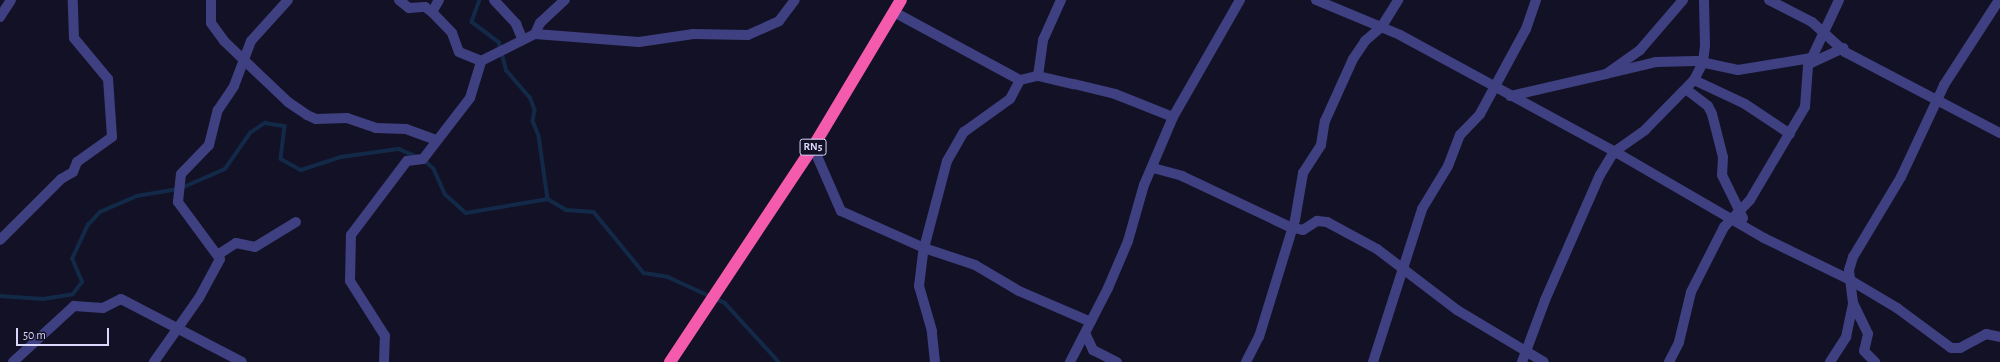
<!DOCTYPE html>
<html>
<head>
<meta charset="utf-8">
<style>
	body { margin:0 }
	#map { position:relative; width:2000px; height:362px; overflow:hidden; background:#131125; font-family:"Alegreya Sans",sans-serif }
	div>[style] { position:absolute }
	.stream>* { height:3.5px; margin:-1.75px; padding:0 1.75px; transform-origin:1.75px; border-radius:1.75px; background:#122948 }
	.minor>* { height:10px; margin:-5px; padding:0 5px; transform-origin:5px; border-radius:5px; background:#3f4081 }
	.highway>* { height:12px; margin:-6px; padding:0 6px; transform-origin:6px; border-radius:6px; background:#f45bad }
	span { translate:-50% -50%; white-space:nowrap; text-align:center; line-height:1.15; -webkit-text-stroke:3px #131125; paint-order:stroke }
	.shield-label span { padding:1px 3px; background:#131125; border:1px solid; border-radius:3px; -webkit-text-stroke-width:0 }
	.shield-label { font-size:11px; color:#dad7fc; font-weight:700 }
	.scale { position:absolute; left:16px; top:328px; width:93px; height:18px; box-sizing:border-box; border:2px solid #dad7fc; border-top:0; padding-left:5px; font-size:12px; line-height:14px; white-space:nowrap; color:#dad7fc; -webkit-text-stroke:3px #131125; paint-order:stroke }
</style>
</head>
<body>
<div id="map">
	<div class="stream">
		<i style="left:480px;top:0;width:23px;rotate:110deg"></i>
		<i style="left:472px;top:22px;width:34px;rotate:37deg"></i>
		<i style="left:499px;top:42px;width:30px;rotate:75deg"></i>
		<i style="left:507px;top:71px;width:35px;rotate:49deg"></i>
		<i style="left:530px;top:97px;width:14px;rotate:69deg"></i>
		<i style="left:535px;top:110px;width:11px;rotate:100deg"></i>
		<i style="left:533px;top:121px;width:16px;rotate:68deg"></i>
		<i style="left:539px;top:136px;width:64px;rotate:81.9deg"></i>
		<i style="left:423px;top:159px;width:15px;rotate:42deg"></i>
		<i style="left:434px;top:169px;width:27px;rotate:66deg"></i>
		<i style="left:445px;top:194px;width:28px;rotate:42deg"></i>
		<i style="left:466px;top:213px;width:83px;rotate:-9.7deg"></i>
		<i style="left:548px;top:199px;width:21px;rotate:31deg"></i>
		<i style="left:566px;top:210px;width:28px;rotate:4deg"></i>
		<i style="left:594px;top:212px;width:79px;rotate:50.7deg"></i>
		<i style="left:644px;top:273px;width:24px;rotate:9deg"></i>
		<i style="left:668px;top:277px;width:63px;rotate:24.5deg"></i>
		<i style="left:725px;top:303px;width:80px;rotate:47.5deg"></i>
		<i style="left:0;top:296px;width:43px;rotate:4deg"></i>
		<i style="left:43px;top:299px;width:30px;rotate:-9deg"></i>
		<i style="left:73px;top:294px;width:15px;rotate:-53deg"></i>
		<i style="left:82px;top:282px;width:25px;rotate:-113deg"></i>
		<i style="left:72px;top:259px;width:38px;rotate:-65deg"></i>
		<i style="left:88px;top:225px;width:18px;rotate:-47deg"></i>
		<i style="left:100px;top:212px;width:40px;rotate:-23.4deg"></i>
		<i style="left:137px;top:196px;width:43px;rotate:-9.5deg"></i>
		<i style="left:179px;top:189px;width:50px;rotate:-23.5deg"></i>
		<i style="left:225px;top:169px;width:44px;rotate:-55.2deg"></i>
		<i style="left:250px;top:133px;width:18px;rotate:-34deg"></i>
		<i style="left:265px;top:123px;width:20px;rotate:9deg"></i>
		<i style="left:285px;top:126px;width:33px;rotate:97deg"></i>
		<i style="left:281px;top:159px;width:23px;rotate:29deg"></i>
		<i style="left:301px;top:170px;width:42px;rotate:-18deg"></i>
		<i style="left:341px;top:157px;width:59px;rotate:-7.9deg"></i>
		<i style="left:399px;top:149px;width:21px;rotate:23deg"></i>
	</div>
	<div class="minor">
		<i style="left:211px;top:0;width:23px;rotate:90deg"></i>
		<i style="left:211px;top:23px;width:22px;rotate:54deg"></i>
		<i style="left:224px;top:41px;width:88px;rotate:43.6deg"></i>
		<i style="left:288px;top:102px;width:23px;rotate:34deg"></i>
		<i style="left:307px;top:115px;width:10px;rotate:24deg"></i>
		<i style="left:316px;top:119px;width:31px;rotate:-2deg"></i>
		<i style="left:347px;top:118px;width:31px;rotate:19deg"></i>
		<i style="left:376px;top:128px;width:30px;rotate:2deg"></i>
		<i style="left:406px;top:129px;width:32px;rotate:20deg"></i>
		<i style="left:399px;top:0;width:13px;rotate:39deg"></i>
		<i style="left:409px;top:8px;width:16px;rotate:-4deg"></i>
		<i style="left:425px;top:7px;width:9px;rotate:36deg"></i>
		<i style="left:432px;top:12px;width:29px;rotate:46deg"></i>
		<i style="left:452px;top:33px;width:20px;rotate:70deg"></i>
		<i style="left:459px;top:52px;width:24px;rotate:22deg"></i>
		<i style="left:494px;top:0;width:33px;rotate:47deg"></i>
		<i style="left:516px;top:24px;width:15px;rotate:67deg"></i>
		<i style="left:1316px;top:0;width:91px;rotate:22.6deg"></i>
		<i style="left:1400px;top:35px;width:249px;rotate:28.5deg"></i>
		<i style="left:1619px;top:154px;width:168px;rotate:30.1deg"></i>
		<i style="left:1764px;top:238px;width:96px;rotate:26deg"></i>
		<i style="left:1850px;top:280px;width:55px;rotate:30.8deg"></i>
		<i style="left:1897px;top:308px;width:67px;rotate:36.5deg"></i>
		<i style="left:1951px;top:348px;width:9px"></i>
		<i style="left:1960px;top:348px;width:30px;rotate:-28deg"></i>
		<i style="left:1986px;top:334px;width:14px;rotate:12deg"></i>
		<i style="left:1769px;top:0;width:48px;rotate:27.1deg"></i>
		<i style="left:1812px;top:22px;width:45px;rotate:42.3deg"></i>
		<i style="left:1845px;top:52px;width:175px;rotate:27.6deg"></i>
		<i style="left:432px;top:12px;width:14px;rotate:-60deg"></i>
		<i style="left:894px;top:12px;width:143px;rotate:28.4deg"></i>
		<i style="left:1020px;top:80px;width:18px;rotate:-13deg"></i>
		<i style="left:1038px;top:76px;width:37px;rotate:13deg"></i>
		<i style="left:1074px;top:84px;width:42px;rotate:13.7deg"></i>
		<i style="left:1115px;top:94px;width:62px;rotate:21.6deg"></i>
		<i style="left:0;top:17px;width:20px;rotate:-57deg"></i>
		<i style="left:535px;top:34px;width:12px;rotate:-66deg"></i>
		<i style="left:540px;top:23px;width:34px;rotate:-43deg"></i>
		<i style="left:1809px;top:64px;width:38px;rotate:-25deg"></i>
		<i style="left:1606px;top:74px;width:51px;rotate:-13.5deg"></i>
		<i style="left:1656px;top:62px;width:40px;rotate:-1.4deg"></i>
		<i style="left:1696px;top:61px;width:43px;rotate:12.1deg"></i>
		<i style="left:1738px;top:70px;width:74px;rotate:-9.3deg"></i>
		<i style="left:1038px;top:76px;width:36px;rotate:-82deg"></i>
		<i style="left:1043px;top:40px;width:44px;rotate:-65.8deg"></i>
		<i style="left:1694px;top:80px;width:56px;rotate:25.2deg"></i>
		<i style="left:1745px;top:104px;width:54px;rotate:33.7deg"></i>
		<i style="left:1687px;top:90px;width:26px;rotate:37deg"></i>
		<i style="left:1708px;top:106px;width:9px;rotate:63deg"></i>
		<i style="left:1712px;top:114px;width:44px;rotate:75.7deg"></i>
		<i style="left:1723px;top:157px;width:18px;rotate:93deg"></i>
		<i style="left:1722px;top:175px;width:48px;rotate:64deg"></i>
		<i style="left:1510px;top:96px;width:98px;rotate:-12.9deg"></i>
		<i style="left:1606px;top:74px;width:42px;rotate:-35.2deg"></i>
		<i style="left:1640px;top:50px;width:66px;rotate:-49.3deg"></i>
		<i style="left:813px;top:147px;width:70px;rotate:66.4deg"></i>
		<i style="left:841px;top:211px;width:91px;rotate:24deg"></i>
		<i style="left:924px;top:248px;width:54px;rotate:18.4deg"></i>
		<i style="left:975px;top:265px;width:51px;rotate:30.6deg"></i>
		<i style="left:1019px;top:291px;width:78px;rotate:23.3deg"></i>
		<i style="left:1153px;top:168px;width:30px;rotate:15deg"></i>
		<i style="left:1182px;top:176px;width:119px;rotate:25.3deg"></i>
		<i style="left:1290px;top:227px;width:13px;rotate:13deg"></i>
		<i style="left:1303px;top:230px;width:17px;rotate:-33deg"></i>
		<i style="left:1317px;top:221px;width:10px;rotate:6deg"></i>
		<i style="left:1327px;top:222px;width:57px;rotate:28.4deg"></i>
		<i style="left:1377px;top:249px;width:101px;rotate:37.3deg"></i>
		<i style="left:1457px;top:310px;width:101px;rotate:30.9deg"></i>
		<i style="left:0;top:240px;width:86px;rotate:-45deg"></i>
		<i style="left:61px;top:179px;width:14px;rotate:-30deg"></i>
		<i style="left:73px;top:172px;width:11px;rotate:-68deg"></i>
		<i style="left:77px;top:162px;width:43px;rotate:-35.5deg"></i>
		<i style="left:112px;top:137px;width:58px;rotate:-93.9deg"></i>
		<i style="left:108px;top:79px;width:53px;rotate:-129.7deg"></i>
		<i style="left:74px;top:38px;width:38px;rotate:-92deg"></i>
		<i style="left:219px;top:254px;width:20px;rotate:-33deg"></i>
		<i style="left:236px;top:243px;width:19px;rotate:12deg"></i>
		<i style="left:255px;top:247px;width:48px;rotate:-31.4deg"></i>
		<i style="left:1853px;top:303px;width:34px;rotate:64deg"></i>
		<i style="left:1868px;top:334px;width:17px;rotate:103deg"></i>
		<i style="left:1864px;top:351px;width:16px;rotate:45deg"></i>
		<i style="left:1086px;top:335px;width:17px;rotate:65deg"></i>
		<i style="left:1093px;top:350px;width:27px;rotate:27deg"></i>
		<i style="left:13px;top:362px;width:83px;rotate:-42.6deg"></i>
		<i style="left:74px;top:306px;width:29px;rotate:4deg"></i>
		<i style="left:103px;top:308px;width:20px;rotate:-27deg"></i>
		<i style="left:121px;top:299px;width:136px;rotate:27.5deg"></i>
		<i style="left:154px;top:362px;width:78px;rotate:-54.9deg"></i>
		<i style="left:199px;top:298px;width:44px;rotate:-61.7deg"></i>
		<i style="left:220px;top:259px;width:71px;rotate:-126.4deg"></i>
		<i style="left:178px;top:202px;width:28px;rotate:-84deg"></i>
		<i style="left:181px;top:174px;width:40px;rotate:-46deg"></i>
		<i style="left:209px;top:145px;width:36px;rotate:-76deg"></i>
		<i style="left:218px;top:110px;width:29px;rotate:-56deg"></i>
		<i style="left:234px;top:86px;width:48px;rotate:-69.3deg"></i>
		<i style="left:251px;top:41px;width:55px;rotate:-47.9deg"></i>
		<i style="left:384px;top:362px;width:26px;rotate:-88deg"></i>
		<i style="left:385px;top:336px;width:65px;rotate:-122.5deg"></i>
		<i style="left:350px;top:281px;width:46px;rotate:-88.8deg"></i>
		<i style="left:351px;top:235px;width:93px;rotate:-52.9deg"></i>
		<i style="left:407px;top:161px;width:16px;rotate:-7deg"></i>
		<i style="left:423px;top:159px;width:77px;rotate:-52.4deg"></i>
		<i style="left:470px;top:98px;width:39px;rotate:-73deg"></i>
		<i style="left:481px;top:61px;width:60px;rotate:-26.6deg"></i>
		<i style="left:535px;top:34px;width:104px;rotate:4.4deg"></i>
		<i style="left:639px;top:42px;width:55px;rotate:-8.4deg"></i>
		<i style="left:693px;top:34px;width:55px;rotate:1deg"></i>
		<i style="left:748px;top:35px;width:34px;rotate:-24deg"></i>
		<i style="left:779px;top:21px;width:26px;rotate:-53deg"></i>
		<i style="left:935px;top:362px;width:31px;rotate:-96deg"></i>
		<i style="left:932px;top:331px;width:47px;rotate:-106.1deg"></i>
		<i style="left:919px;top:286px;width:38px;rotate:-83deg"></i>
		<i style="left:924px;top:248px;width:90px;rotate:-75.2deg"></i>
		<i style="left:947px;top:161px;width:34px;rotate:-60deg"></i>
		<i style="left:964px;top:132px;width:57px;rotate:-35.7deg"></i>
		<i style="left:1010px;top:99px;width:21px;rotate:-62deg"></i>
		<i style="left:1070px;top:362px;width:83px;rotate:-62.8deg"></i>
		<i style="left:1108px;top:288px;width:51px;rotate:-66.9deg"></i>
		<i style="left:1128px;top:241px;width:58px;rotate:-74.1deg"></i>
		<i style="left:1144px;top:185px;width:74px;rotate:-66.9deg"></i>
		<i style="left:1173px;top:117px;width:135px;rotate:-60.2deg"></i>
		<i style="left:1246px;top:362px;width:28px;rotate:-63deg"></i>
		<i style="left:1259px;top:337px;width:122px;rotate:-72.9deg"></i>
		<i style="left:1295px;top:220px;width:48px;rotate:-80.3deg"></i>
		<i style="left:1303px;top:173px;width:33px;rotate:-57deg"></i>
		<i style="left:1321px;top:145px;width:24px;rotate:-81deg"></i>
		<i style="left:1325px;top:121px;width:68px;rotate:-65.7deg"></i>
		<i style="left:1353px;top:59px;width:22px;rotate:-56deg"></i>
		<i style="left:1365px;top:41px;width:23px;rotate:-41deg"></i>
		<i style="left:1382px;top:26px;width:31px;rotate:-58deg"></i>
		<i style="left:1373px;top:362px;width:161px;rotate:-72.2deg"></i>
		<i style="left:1422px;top:209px;width:50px;rotate:-58.8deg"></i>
		<i style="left:1448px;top:166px;width:33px;rotate:-69deg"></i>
		<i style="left:1460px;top:135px;width:29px;rotate:-46deg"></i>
		<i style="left:1480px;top:114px;width:97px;rotate:-61.6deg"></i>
		<i style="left:1526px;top:29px;width:31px;rotate:-71deg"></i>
		<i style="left:1522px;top:362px;width:66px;rotate:-69.6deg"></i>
		<i style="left:1545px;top:300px;width:137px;rotate:-66.3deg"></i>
		<i style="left:1600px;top:175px;width:27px;rotate:-59deg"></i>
		<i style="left:1614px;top:152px;width:38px;rotate:-35deg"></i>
		<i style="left:1645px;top:130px;width:70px;rotate:-45.6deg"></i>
		<i style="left:1694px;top:80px;width:20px;rotate:-63deg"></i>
		<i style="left:1703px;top:62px;width:17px;rotate:-83deg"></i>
		<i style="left:1705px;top:45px;width:45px;rotate:-91.3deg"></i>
		<i style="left:1669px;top:362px;width:22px;rotate:-63deg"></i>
		<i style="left:1679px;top:342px;width:51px;rotate:-76.5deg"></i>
		<i style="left:1691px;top:292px;width:73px;rotate:-63.1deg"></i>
		<i style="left:1724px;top:227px;width:37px;rotate:-46deg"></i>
		<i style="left:1750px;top:200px;width:108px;rotate:-59.4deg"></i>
		<i style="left:1805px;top:107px;width:41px;rotate:-85.8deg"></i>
		<i style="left:1808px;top:66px;width:73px;rotate:-64.8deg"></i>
		<i style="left:1830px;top:362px;width:30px;rotate:-57deg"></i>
		<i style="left:1846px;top:337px;width:35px;rotate:-78deg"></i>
		<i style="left:1853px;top:303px;width:33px;rotate:-97deg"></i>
		<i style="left:1849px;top:270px;width:14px;rotate:-73deg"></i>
		<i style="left:1853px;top:257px;width:93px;rotate:-59deg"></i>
		<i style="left:1901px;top:177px;width:102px;rotate:-64.9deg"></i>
		<i style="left:1944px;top:85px;width:101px;rotate:-57.1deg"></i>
	</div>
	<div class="highway">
		<i style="left:670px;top:362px;width:258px;rotate:-56.4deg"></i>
		<i style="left:813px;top:147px;width:171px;rotate:-59.1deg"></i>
	</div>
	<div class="shield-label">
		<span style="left:813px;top:147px">RN5</span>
	</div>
	<div class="scale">50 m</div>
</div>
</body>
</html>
